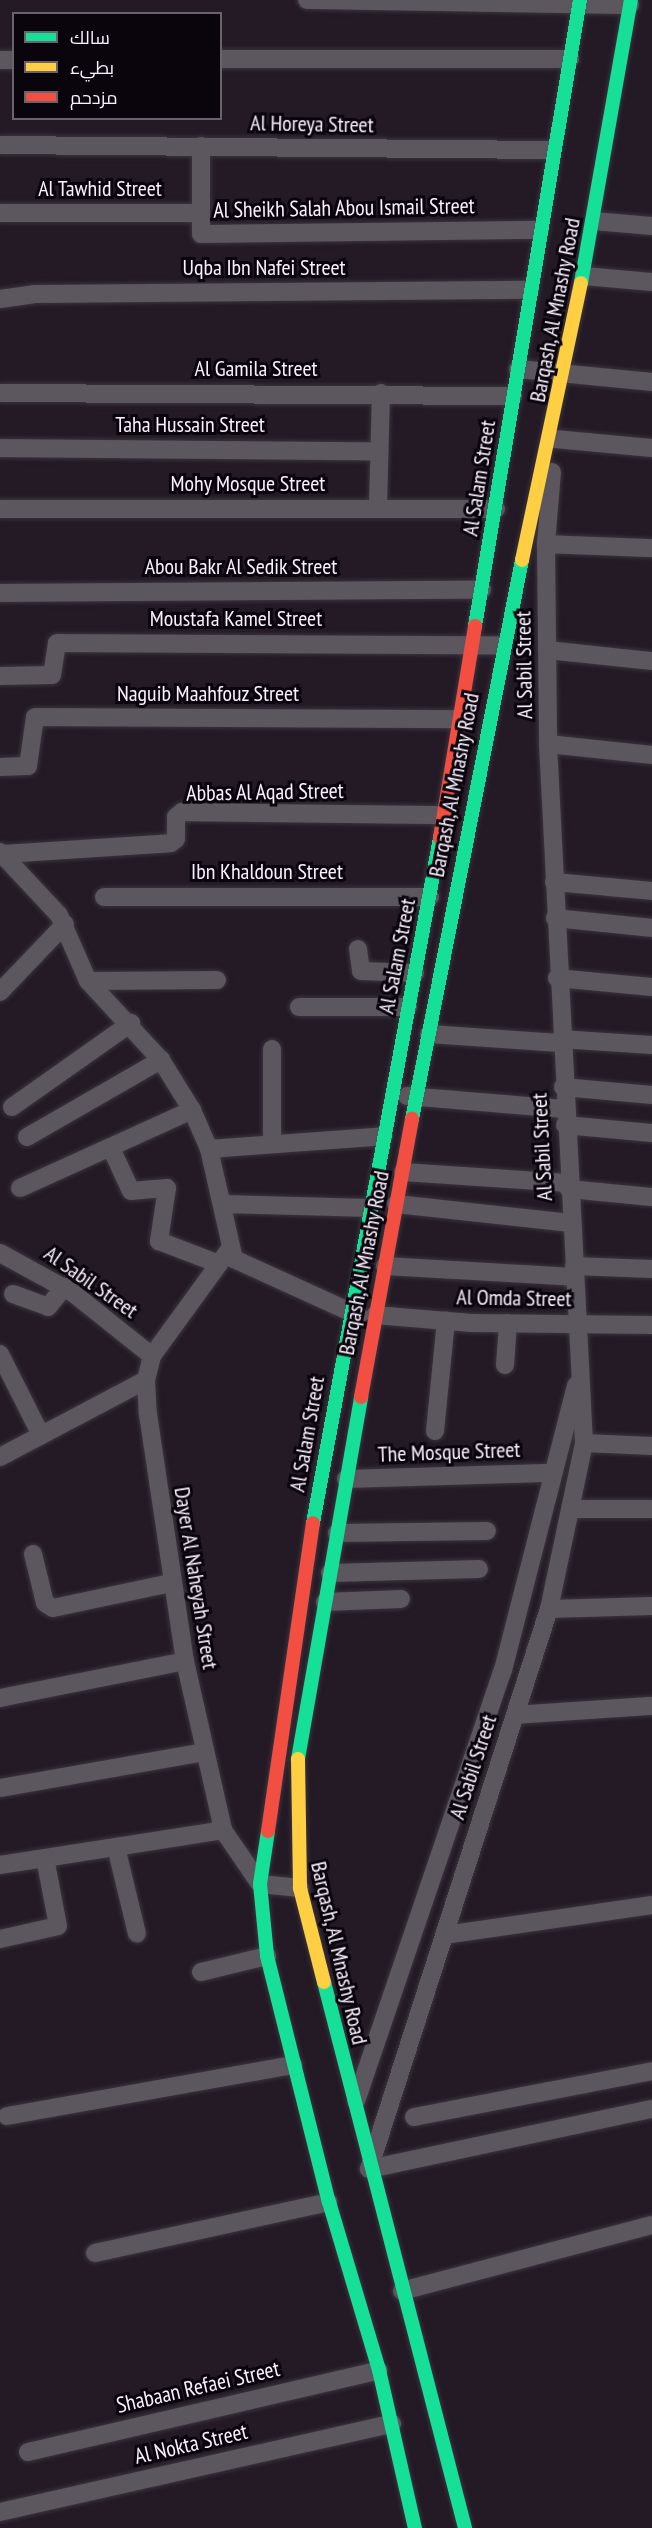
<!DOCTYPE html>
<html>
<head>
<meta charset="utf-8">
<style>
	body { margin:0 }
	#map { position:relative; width:652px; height:2528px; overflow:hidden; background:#231a26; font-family:"PT Sans Narrow",Cairo,sans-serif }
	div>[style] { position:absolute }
	.roads { filter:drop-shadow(0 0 2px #3b343d) drop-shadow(0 0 2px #3b343d) }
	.street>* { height:18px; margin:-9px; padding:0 9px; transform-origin:9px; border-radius:9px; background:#5c565f }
	.fast>* { height:14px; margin:-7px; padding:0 7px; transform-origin:7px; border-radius:7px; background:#16e098 }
	.slow>* { height:14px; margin:-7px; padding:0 7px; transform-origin:7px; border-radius:7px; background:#ffcf43 }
	.jam>* { height:14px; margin:-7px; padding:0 7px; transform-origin:7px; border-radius:7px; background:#f24e42 }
	span { translate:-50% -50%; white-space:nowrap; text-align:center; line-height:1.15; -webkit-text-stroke:6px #0a050d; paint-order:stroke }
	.street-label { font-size:22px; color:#fbf0ff }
	.legend { position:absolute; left:12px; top:12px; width:210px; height:108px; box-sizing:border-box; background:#0a050d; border:2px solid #6a636e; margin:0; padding:8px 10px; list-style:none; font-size:18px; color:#fbf0ff }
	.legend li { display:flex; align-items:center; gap:12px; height:30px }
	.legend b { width:30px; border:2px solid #6a636e }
</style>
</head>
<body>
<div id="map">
	<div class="roads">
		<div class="street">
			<i style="left:307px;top:0;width:323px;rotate:0.9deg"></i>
			<i style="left:220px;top:59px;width:350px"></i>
			<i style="left:0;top:60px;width:14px"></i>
			<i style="left:0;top:145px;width:552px;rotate:0.52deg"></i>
			<i style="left:201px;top:146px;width:88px;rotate:90deg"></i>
			<i style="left:201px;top:234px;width:339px;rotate:-0.7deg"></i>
			<i style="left:0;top:213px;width:199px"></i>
			<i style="left:594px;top:221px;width:58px;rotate:4.9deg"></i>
			<i style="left:584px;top:276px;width:68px;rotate:5deg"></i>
			<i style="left:0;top:299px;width:34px;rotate:-8deg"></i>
			<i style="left:34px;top:294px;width:496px;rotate:-0.5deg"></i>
			<i style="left:518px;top:369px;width:135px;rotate:5.5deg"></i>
			<i style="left:0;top:393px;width:513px;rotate:0.34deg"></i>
			<i style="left:555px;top:439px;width:97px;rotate:5.3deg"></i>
			<i style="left:0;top:448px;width:379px;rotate:0.5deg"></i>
			<i style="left:552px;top:472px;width:72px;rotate:94.8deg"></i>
			<i style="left:546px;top:544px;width:200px;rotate:89.4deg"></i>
			<i style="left:548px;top:744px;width:700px;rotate:87.05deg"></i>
			<i style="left:584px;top:1443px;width:170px;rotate:101.9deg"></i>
			<i style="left:549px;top:1609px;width:588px;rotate:107.82deg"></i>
			<i style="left:369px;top:2169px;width:289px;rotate:-12deg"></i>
			<i style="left:378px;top:507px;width:114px;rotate:-88.5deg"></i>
			<i style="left:0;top:509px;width:496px"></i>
			<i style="left:546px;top:544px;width:106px;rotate:2.2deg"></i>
			<i style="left:0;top:593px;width:482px;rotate:-0.4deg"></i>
			<i style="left:547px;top:650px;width:106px;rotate:6deg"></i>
			<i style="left:0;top:676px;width:52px;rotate:-1.1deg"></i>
			<i style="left:52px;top:675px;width:32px;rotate:-81deg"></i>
			<i style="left:57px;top:643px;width:445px;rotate:0.3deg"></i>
			<i style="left:548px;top:744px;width:105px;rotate:6deg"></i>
			<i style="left:0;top:767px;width:28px;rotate:-2deg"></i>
			<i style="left:28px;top:766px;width:49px;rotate:-81.9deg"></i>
			<i style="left:35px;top:717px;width:425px;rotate:0.3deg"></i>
			<i style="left:0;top:852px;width:86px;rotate:46.9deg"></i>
			<i style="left:59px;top:915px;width:72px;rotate:66.3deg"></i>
			<i style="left:88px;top:981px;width:108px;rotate:47.3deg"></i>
			<i style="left:161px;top:1060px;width:59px;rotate:58.2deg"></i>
			<i style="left:192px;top:1110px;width:43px;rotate:66.4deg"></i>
			<i style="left:209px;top:1149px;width:113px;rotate:77.2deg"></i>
			<i style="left:234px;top:1259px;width:137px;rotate:24.5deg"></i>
			<i style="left:3px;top:854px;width:168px;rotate:-3.7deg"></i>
			<i style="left:171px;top:843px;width:6px;rotate:-39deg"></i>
			<i style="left:176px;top:839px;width:22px;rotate:-90deg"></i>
			<i style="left:176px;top:817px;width:8px;rotate:-40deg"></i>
			<i style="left:182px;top:812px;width:261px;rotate:0.7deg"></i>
			<i style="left:554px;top:882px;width:98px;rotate:5.2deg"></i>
			<i style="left:104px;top:897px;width:326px"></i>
			<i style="left:555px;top:918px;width:98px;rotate:5.9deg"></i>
			<i style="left:358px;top:949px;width:22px;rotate:82deg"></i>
			<i style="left:361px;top:971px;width:54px;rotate:2.1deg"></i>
			<i style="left:557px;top:978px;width:95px;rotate:5.4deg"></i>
			<i style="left:88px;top:981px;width:129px;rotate:-0.4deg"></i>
			<i style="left:0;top:992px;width:94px;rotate:-46.3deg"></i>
			<i style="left:299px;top:1007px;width:109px"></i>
			<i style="left:429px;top:1034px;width:131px;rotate:3.9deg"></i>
			<i style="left:560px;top:1039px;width:92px;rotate:3.7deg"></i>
			<i style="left:272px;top:1049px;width:95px;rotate:90deg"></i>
			<i style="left:563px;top:1087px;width:89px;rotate:5.1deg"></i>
			<i style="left:407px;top:1096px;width:158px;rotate:4.7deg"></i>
			<i style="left:12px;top:1107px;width:146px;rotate:-35.2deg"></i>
			<i style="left:565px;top:1125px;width:87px;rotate:5.3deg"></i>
			<i style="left:27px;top:1137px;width:155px;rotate:-29.9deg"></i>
			<i style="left:111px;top:1148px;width:47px;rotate:65.1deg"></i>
			<i style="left:131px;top:1191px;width:36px;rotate:-5deg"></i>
			<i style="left:167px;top:1188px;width:54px;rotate:98.6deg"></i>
			<i style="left:159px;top:1241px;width:64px;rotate:21deg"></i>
			<i style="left:209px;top:1149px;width:175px;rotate:-4.2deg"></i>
			<i style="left:403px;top:1172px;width:165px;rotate:3.8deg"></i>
			<i style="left:20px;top:1188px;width:189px;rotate:-24.4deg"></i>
			<i style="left:569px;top:1189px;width:83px;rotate:5.5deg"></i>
			<i style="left:223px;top:1204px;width:147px;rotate:1.6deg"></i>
			<i style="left:396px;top:1204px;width:176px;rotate:6.2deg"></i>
			<i style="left:229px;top:1250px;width:131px;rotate:126deg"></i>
			<i style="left:152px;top:1356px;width:25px;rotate:104deg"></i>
			<i style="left:146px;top:1380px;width:34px;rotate:87deg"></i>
			<i style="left:148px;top:1414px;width:250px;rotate:81.5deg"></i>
			<i style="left:185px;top:1661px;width:173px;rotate:77.3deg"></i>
			<i style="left:223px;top:1830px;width:65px;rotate:55.6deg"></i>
			<i style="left:260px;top:1884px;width:40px;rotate:5.7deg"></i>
			<i style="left:0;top:1253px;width:83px;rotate:28.7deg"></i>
			<i style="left:73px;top:1293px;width:101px;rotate:38.6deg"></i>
			<i style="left:385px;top:1266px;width:189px;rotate:3.3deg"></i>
			<i style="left:574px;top:1266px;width:78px;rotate:2.2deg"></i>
			<i style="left:13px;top:1294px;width:37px;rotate:20deg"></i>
			<i style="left:48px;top:1307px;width:26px;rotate:-51deg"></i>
			<i style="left:375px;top:1315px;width:97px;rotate:4.7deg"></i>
			<i style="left:472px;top:1323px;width:180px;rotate:0.6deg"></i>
			<i style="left:0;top:1354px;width:91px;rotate:63.2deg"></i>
			<i style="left:505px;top:1365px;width:42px;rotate:-85.9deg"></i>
			<i style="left:435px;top:1431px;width:111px;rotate:-84.3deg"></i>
			<i style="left:584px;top:1443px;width:68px;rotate:2.5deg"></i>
			<i style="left:0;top:1457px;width:165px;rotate:-27.8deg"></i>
			<i style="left:346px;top:1479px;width:207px;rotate:-1.7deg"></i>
			<i style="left:573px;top:1509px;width:79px"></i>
			<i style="left:337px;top:1533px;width:150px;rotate:-0.8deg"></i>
			<i style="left:33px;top:1554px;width:50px;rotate:76.2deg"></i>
			<i style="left:45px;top:1603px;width:9px;rotate:32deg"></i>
			<i style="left:53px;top:1608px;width:121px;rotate:-12deg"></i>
			<i style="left:330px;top:1573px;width:149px;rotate:-1.5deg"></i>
			<i style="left:325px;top:1602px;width:76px;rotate:-2.3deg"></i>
			<i style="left:549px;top:1609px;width:103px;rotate:-1.7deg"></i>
			<i style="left:0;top:1698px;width:189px;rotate:-11.3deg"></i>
			<i style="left:515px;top:1715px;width:137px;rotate:-3.8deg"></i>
			<i style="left:0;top:1788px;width:208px;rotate:-10deg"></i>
			<i style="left:116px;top:1847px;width:89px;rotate:76.4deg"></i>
			<i style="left:0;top:1865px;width:226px;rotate:-8.9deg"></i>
			<i style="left:444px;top:1935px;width:210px;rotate:-8.2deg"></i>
			<i style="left:0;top:1939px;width:59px;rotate:-12.6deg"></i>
			<i style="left:58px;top:1926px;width:69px;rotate:-100.8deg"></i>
			<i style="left:201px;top:1972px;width:68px;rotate:-13.6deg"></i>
			<i style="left:356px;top:2101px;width:455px;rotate:-71.2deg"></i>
			<i style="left:503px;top:1670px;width:294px;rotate:-75.6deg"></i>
			<i style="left:7px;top:2116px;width:291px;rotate:-10.1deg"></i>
			<i style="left:414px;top:2117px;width:242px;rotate:-10.9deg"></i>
			<i style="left:95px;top:2253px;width:239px;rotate:-12.3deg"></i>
			<i style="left:402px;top:2291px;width:259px;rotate:-14.8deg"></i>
			<i style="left:28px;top:2452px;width:360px;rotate:-13.1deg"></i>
			<i style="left:0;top:2512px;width:402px;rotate:-12.7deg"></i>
		</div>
		<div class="fast">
			<i style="left:581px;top:283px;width:287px;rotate:-80deg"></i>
			<i style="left:475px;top:626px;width:635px;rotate:-80.48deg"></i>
			<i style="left:412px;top:1119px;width:570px;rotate:-78.87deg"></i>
			<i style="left:313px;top:1523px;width:697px;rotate:-79.5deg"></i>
			<i style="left:298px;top:1759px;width:367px;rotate:-80.1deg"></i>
			<i style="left:268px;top:1831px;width:54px;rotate:98.6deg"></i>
			<i style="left:260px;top:1884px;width:72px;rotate:84.4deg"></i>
			<i style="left:267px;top:1956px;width:254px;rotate:75.9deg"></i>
			<i style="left:329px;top:2202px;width:175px;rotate:73.4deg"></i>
			<i style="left:379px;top:2370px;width:162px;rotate:77.2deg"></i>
			<i style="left:324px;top:1982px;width:564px;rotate:75.52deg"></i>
		</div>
		<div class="slow">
			<i style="left:522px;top:560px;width:283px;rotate:-78deg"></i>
			<i style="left:298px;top:1759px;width:129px;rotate:89.1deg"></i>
			<i style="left:300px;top:1888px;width:97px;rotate:75.7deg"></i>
		</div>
		<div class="jam">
			<i style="left:440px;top:838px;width:215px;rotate:-80.6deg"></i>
			<i style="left:361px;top:1397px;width:283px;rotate:-79.6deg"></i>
			<i style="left:268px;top:1831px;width:311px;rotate:-81.7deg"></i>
		</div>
	</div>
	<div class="street-label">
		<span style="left:312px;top:124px;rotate:1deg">Al Horeya Street</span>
		<span style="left:100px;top:189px">Al Tawhid Street</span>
		<span style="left:344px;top:208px;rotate:-1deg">Al Sheikh Salah Abou Ismail Street</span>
		<span style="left:264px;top:268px">Uqba Ibn Nafei Street</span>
		<span style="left:555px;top:310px;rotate:-79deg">Barqash, Al Mnashy Road</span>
		<span style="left:256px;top:369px">Al Gamila Street</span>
		<span style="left:190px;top:425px">Taha Hussain Street</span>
		<span style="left:479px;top:478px;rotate:-81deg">Al Salam Street</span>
		<span style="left:248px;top:484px">Mohy Mosque Street</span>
		<span style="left:241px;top:567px">Abou Bakr Al Sedik Street</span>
		<span style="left:236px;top:619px">Moustafa Kamel Street</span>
		<span style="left:524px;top:665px;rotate:-91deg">Al Sabil Street</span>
		<span style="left:208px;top:694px">Naguib Maahfouz Street</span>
		<span style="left:454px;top:785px;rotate:-79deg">Barqash, Al Mnashy Road</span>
		<span style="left:265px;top:792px;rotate:-1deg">Abbas Al Aqad Street</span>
		<span style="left:267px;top:872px">Ibn Khaldoun Street</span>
		<span style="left:397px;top:956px;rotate:-79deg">Al Salam Street</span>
		<span style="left:542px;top:1147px;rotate:-93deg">Al Sabil Street</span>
		<span style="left:364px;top:1263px;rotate:-79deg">Barqash, Al Mnashy Road</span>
		<span style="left:91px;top:1282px;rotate:35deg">Al Sabil Street</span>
		<span style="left:514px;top:1298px;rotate:1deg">Al Omda Street</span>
		<span style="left:307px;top:1434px;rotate:-80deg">Al Salam Street</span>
		<span style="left:449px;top:1452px;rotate:-2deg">The Mosque Street</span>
		<span style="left:196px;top:1578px;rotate:81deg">Dayer Al Naheyah Street</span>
		<span style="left:473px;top:1767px;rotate:-72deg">Al Sabil Street</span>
		<span style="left:339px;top:1953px;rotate:77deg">Barqash, Al Mnashy Road</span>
		<span style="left:198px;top:2387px;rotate:-13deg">Shabaan Refaei Street</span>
		<span style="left:191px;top:2444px;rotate:-13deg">Al Nokta Street</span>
	</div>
	<ul class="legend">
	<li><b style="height:8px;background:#16e098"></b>سالك</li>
	<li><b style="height:8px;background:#ffcf43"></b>بطيء</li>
	<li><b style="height:8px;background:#f24e42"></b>مزدحم</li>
	</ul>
</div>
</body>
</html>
